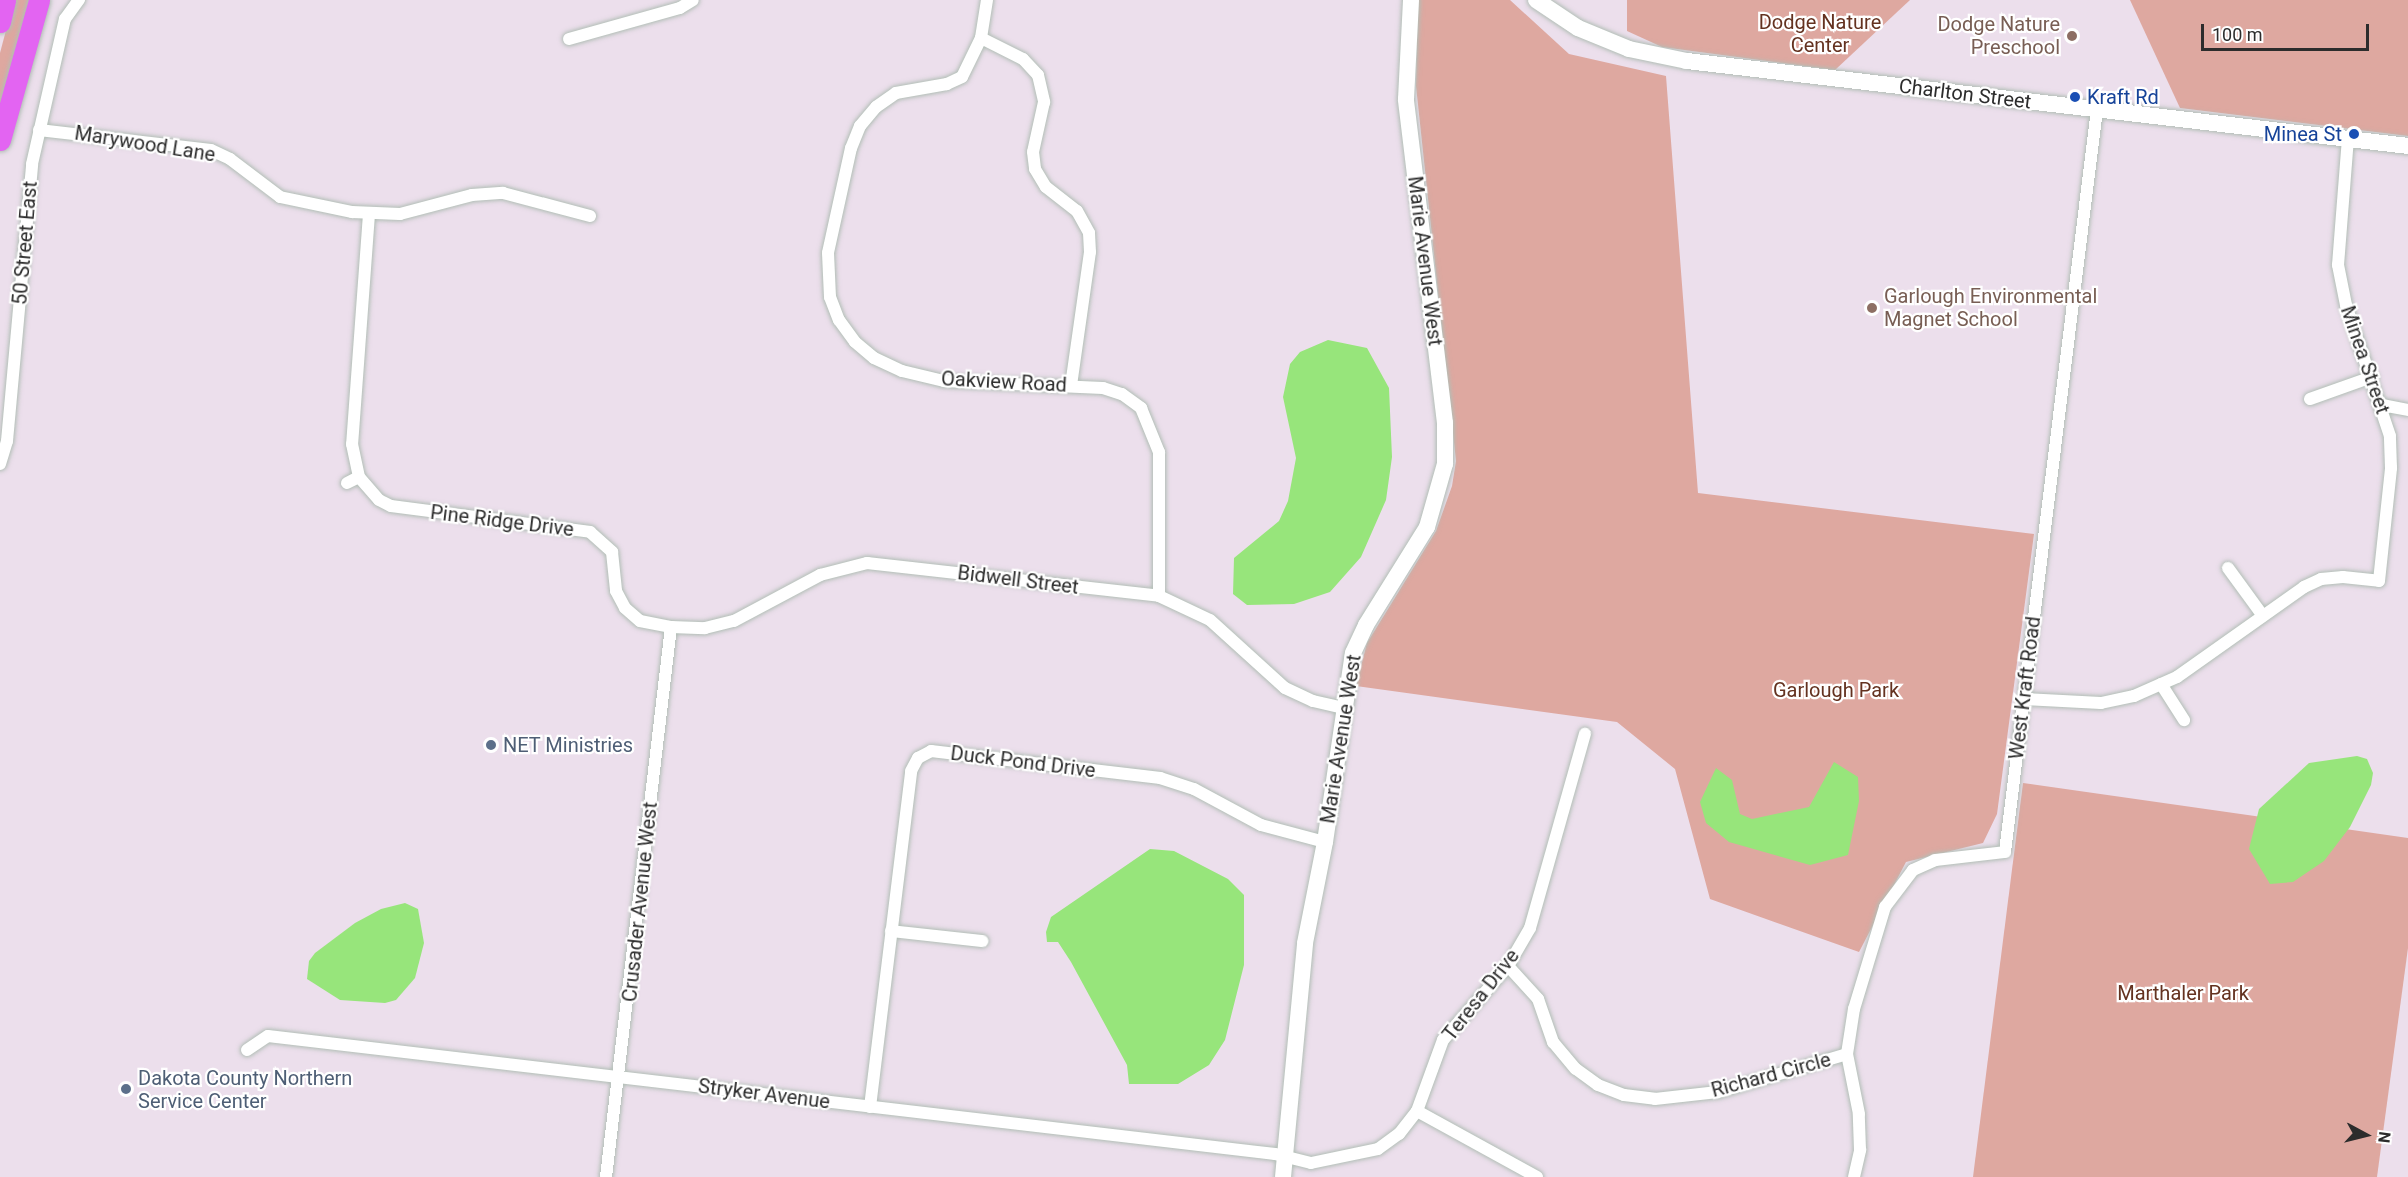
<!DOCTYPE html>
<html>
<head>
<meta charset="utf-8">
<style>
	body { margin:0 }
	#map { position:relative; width:2408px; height:1177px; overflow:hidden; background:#ecdfec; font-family:Roboto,sans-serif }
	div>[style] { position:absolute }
	.green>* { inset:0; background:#dea8a0 }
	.water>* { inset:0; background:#97e57b }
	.roads { filter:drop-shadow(0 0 2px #b2beb6) drop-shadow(0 0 2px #b2beb6) }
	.street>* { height:12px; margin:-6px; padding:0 6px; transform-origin:6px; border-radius:6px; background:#fff }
	.secondary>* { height:16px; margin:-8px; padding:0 8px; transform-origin:8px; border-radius:8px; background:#fff }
	.highway>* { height:21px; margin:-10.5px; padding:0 10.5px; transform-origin:10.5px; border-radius:10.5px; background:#e364f2 }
	.dots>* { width:16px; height:16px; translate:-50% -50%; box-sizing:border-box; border:3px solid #fff; border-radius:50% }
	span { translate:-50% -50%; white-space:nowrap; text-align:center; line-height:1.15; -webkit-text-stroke:4.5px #fff; paint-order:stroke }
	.park-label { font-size:20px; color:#643220 }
	.education-label { font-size:20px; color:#785e54 }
	.right { translate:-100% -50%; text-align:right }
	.left { translate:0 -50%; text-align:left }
	.street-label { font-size:20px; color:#2c2c2c }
	.transit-label { font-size:20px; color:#164399 }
	.service-label { font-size:20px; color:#4e5e75 }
	.north { position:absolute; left:2336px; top:1105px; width:60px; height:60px; -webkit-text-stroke:4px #fff; paint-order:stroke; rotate:97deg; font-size:16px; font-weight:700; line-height:24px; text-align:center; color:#2c2c2c }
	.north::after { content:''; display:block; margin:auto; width:21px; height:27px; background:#2c2c2c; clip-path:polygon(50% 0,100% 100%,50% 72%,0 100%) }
	.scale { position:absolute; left:2201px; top:24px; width:168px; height:27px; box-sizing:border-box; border:3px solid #2c2c2c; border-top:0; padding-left:8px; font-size:18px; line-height:21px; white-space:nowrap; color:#2c2c2c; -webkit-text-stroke:4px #fff; paint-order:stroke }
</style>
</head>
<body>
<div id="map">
	<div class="green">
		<i style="clip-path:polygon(14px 0,31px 0,0 113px,0 53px)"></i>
		<i style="clip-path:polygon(1418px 0,1510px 0,1569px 54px,1666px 76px,1698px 493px,2034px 534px,1997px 814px,1983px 843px,1906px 862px,1859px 952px,1710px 899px,1675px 769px,1617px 722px,1356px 686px,1367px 643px,1436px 531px,1452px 486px,1456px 461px,1416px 86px)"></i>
		<i style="clip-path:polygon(1627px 0,1910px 0,1835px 70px,1662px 47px,1627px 31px)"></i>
		<i style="clip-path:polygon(2130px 0,2408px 0,2408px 136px,2180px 108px)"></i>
		<i style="clip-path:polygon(2023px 783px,2408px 838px,2408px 948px,2377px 1177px,1973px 1177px)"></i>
	</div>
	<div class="water">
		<i style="clip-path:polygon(1328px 340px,1367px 348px,1389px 388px,1392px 457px,1386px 500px,1361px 557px,1330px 592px,1294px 604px,1247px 605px,1233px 594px,1234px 558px,1279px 521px,1288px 501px,1296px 458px,1283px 397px,1290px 364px,1300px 352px)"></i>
		<i style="clip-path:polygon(2357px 756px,2367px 759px,2373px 773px,2371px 785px,2350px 827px,2324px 861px,2293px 882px,2270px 884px,2249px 849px,2259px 809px,2309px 763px)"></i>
		<i style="clip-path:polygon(1834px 762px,1858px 777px,1859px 801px,1848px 855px,1810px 865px,1729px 842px,1706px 823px,1700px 802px,1716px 768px,1732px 780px,1740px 814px,1752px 819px,1809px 807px)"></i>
		<i style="clip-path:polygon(1150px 849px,1174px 851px,1228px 879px,1244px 895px,1244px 965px,1225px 1040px,1209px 1065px,1178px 1084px,1129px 1084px,1127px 1065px,1071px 962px,1058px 942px,1047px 942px,1046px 932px,1051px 917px)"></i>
		<i style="clip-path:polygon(405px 903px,418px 909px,424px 943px,415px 978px,396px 1000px,385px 1003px,340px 1000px,307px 979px,309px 961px,315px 953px,355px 923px,381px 909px)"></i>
	</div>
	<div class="roads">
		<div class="street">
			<i style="left:987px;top:0;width:38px;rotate:99deg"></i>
			<i style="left:981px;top:38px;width:43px;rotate:116deg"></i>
			<i style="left:962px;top:77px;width:17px;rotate:155deg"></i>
			<i style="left:947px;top:84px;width:52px;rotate:170deg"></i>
			<i style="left:896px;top:93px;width:24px;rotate:145deg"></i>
			<i style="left:876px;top:107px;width:25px;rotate:130deg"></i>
			<i style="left:860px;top:126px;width:24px;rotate:112deg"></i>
			<i style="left:851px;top:148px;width:107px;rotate:102.4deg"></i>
			<i style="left:828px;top:253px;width:44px;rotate:87.4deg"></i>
			<i style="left:830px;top:297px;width:25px;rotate:69deg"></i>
			<i style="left:839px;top:320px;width:27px;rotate:54deg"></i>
			<i style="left:855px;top:342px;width:25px;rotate:40deg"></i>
			<i style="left:874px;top:358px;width:31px;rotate:25deg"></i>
			<i style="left:902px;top:371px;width:43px;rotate:13.4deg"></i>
			<i style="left:944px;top:381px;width:159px;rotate:2.5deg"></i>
			<i style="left:1103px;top:388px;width:20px;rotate:18deg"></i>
			<i style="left:1122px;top:394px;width:24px;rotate:36deg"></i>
			<i style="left:1141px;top:408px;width:48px;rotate:67.8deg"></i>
			<i style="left:1159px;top:452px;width:144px;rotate:90deg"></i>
			<i style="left:981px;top:38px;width:47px;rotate:26.6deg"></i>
			<i style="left:1023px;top:59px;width:22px;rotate:47deg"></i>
			<i style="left:1038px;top:75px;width:28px;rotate:77deg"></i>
			<i style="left:1044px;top:102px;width:51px;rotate:102.4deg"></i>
			<i style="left:1033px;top:152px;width:17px;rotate:83deg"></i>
			<i style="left:1035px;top:169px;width:21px;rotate:59deg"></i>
			<i style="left:1046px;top:187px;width:39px;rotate:38deg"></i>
			<i style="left:1077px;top:211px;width:25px;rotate:61deg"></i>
			<i style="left:1089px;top:233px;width:19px;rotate:87deg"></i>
			<i style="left:1090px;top:252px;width:135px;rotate:98.1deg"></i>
			<i style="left:569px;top:39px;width:115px;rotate:-15.6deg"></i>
			<i style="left:680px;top:8px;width:15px;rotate:-32deg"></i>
			<i style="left:39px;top:130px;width:173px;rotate:6.6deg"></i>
			<i style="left:211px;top:150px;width:21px;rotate:25deg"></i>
			<i style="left:230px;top:159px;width:63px;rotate:37.2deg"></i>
			<i style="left:280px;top:197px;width:74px;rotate:11.8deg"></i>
			<i style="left:352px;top:212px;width:48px;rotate:2.4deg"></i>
			<i style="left:400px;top:214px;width:74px;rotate:-14.8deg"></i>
			<i style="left:472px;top:195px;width:31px;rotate:-4deg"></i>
			<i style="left:503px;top:193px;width:90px;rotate:14.8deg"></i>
			<i style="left:369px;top:214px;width:231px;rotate:94.2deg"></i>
			<i style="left:352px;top:444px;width:34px;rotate:78deg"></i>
			<i style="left:359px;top:477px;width:30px;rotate:49deg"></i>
			<i style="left:379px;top:500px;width:13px;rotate:27deg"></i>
			<i style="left:391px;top:506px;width:201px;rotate:7.4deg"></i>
			<i style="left:590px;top:532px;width:30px;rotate:42deg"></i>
			<i style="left:612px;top:552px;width:39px;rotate:84deg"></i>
			<i style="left:616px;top:591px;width:19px;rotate:62deg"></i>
			<i style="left:625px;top:608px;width:20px;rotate:41deg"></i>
			<i style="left:640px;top:621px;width:32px;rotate:11deg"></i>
			<i style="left:671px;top:627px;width:34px;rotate:2deg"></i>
			<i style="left:705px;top:628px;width:30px;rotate:-14deg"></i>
			<i style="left:734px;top:621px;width:98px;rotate:-28.1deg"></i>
			<i style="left:820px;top:575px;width:49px;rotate:-14.3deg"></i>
			<i style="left:867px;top:563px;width:294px;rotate:6.4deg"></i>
			<i style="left:1159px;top:596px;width:56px;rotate:25.2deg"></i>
			<i style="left:1210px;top:620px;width:101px;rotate:42.2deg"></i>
			<i style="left:1285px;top:688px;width:31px;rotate:25deg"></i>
			<i style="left:1313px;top:701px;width:32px;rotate:13deg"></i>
			<i style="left:2310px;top:399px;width:66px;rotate:-19.5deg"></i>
			<i style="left:2382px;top:405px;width:26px;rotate:11deg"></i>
			<i style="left:0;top:464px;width:24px;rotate:-73deg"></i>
			<i style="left:7px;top:441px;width:278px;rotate:-84.8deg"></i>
			<i style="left:32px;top:164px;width:149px;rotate:-77.2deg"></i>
			<i style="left:65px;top:19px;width:24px;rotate:-54deg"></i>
			<i style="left:347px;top:483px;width:13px;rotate:-27deg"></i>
			<i style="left:2228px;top:568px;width:59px;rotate:53.9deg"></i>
			<i style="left:2161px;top:684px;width:43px;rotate:57.4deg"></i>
			<i style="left:2024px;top:699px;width:77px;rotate:3deg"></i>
			<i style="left:2101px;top:703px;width:34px;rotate:-12deg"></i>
			<i style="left:2134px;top:696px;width:47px;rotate:-23.8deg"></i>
			<i style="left:2177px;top:677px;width:156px;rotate:-35.3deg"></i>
			<i style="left:2304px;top:587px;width:19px;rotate:-25deg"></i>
			<i style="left:2321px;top:579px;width:22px;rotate:-5deg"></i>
			<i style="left:2343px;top:577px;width:36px;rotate:6deg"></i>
			<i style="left:2379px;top:581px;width:114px;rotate:-83.9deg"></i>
			<i style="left:2391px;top:468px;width:32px;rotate:-92deg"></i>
			<i style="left:2390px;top:436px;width:138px;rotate:-108.6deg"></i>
			<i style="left:2346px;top:305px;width:41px;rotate:-101.3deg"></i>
			<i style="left:2338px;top:265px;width:126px;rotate:-85.5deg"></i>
			<i style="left:891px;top:931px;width:92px;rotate:6.3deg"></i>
			<i style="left:1508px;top:966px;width:45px;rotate:47.7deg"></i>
			<i style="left:1538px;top:999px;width:46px;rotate:70.8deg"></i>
			<i style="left:1553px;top:1042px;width:35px;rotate:50deg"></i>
			<i style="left:1576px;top:1069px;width:27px;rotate:36deg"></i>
			<i style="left:1598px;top:1085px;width:28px;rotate:21deg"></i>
			<i style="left:1624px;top:1095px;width:31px;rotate:7deg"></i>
			<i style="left:1655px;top:1099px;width:63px;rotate:-6.3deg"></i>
			<i style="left:1718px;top:1092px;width:134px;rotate:-16.4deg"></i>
			<i style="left:247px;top:1050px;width:25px;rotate:-34deg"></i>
			<i style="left:268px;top:1036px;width:1014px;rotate:6.68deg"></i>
			<i style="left:1275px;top:1154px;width:37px;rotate:14deg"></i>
			<i style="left:1311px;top:1163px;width:68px;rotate:-11.8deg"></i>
			<i style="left:1378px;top:1149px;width:26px;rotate:-36deg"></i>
			<i style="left:1399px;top:1134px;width:29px;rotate:-52deg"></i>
			<i style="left:1417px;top:1111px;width:76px;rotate:-69.9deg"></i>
			<i style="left:1443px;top:1040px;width:98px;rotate:-48.7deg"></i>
			<i style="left:1508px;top:966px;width:44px;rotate:-59.9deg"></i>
			<i style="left:1530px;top:928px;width:202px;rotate:-74.2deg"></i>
			<i style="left:870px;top:1107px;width:338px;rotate:-83deg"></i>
			<i style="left:911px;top:771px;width:15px;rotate:-62deg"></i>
			<i style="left:918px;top:758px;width:15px;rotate:-28deg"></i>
			<i style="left:931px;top:751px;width:231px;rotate:6.7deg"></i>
			<i style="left:1160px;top:778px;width:36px;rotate:18deg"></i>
			<i style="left:1194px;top:789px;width:76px;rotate:28.2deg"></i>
			<i style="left:1261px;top:825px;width:66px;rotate:14.9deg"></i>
			<i style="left:1417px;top:1111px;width:137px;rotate:28.8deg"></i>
			<i style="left:606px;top:1177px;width:554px;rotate:-83.26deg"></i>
			<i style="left:1854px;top:1177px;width:28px;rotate:-77deg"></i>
			<i style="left:1860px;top:1150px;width:36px;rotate:-92deg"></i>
			<i style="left:1859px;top:1114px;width:61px;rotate:-101.3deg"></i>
			<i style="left:1847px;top:1054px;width:46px;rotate:-81.2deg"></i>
			<i style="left:1854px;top:1009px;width:107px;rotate:-73.1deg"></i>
			<i style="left:1885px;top:907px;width:46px;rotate:-52.9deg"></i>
			<i style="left:1913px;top:870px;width:24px;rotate:-24deg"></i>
			<i style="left:1935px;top:860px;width:70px;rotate:-6.5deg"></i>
			<i style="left:2005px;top:852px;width:749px;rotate:-82.94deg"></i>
		</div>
		<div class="secondary">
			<i style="left:1536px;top:0;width:50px;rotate:33.7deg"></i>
			<i style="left:1578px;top:28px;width:55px;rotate:22.4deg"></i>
			<i style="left:1629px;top:49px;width:59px;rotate:11.7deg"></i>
			<i style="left:1687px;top:61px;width:726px;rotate:6.72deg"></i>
			<i style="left:1283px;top:1177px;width:235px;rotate:-84.6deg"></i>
			<i style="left:1305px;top:943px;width:103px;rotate:-78.8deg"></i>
			<i style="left:1325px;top:842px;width:191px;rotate:-81.6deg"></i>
			<i style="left:1353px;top:653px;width:31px;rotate:-65deg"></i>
			<i style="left:1366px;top:625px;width:115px;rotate:-58.1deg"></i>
			<i style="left:1427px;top:527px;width:66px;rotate:-74.1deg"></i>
			<i style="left:1445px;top:464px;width:41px;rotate:-90deg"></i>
			<i style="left:1445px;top:423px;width:326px;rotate:-96.9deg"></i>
			<i style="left:1406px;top:99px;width:99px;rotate:-87.1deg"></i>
		</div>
		<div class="highway">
			<i style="left:0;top:22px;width:23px;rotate:-77deg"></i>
			<i style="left:0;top:140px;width:145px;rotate:-74.4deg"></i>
		</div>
	</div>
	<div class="dots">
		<i style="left:2072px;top:36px;background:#8d6e63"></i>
		<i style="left:2075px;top:97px;background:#1a4fb4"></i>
		<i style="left:2354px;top:134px;background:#1a4fb4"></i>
		<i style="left:1872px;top:308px;background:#8d6e63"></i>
		<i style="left:491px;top:745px;background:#5c6f8a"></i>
		<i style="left:126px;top:1089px;background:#5c6f8a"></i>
	</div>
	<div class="park-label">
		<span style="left:1820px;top:34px">Dodge Nature<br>Center</span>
		<span style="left:1836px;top:690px">Garlough Park</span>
		<span style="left:2183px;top:993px">Marthaler Park</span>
	</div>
	<div class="education-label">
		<span class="right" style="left:2060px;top:36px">Dodge Nature<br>Preschool</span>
		<span class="left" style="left:1884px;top:308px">Garlough Environmental<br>Magnet School</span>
	</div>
	<div class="street-label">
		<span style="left:1965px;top:94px;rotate:7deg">Charlton Street</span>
		<span style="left:145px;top:144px;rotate:9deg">Marywood Lane</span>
		<span style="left:25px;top:243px;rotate:-85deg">50 Street East</span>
		<span style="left:1425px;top:261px;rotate:83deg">Marie Avenue West</span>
		<span style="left:2365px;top:360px;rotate:71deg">Minea Street</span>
		<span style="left:1004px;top:382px;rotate:3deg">Oakview Road</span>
		<span style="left:502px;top:521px;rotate:7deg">Pine Ridge Drive</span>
		<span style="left:1018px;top:580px;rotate:7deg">Bidwell Street</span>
		<span style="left:2025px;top:688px;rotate:-83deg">West Kraft Road</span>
		<span style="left:1341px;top:739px;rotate:-81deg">Marie Avenue West</span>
		<span style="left:1023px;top:762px;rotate:7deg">Duck Pond Drive</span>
		<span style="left:640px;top:902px;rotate:-84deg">Crusader Avenue West</span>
		<span style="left:1481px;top:995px;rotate:-52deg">Teresa Drive</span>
		<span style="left:1771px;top:1075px;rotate:-15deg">Richard Circle</span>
		<span style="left:764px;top:1094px;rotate:7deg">Stryker Avenue</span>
	</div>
	<div class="transit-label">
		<span class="left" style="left:2087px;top:97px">Kraft Rd</span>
		<span class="right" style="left:2342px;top:134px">Minea St</span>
	</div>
	<div class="service-label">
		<span class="left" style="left:503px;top:745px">NET Ministries</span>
		<span class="left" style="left:138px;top:1090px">Dakota County Northern<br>Service Center</span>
	</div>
	<div class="north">N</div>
	<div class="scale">100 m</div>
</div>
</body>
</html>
